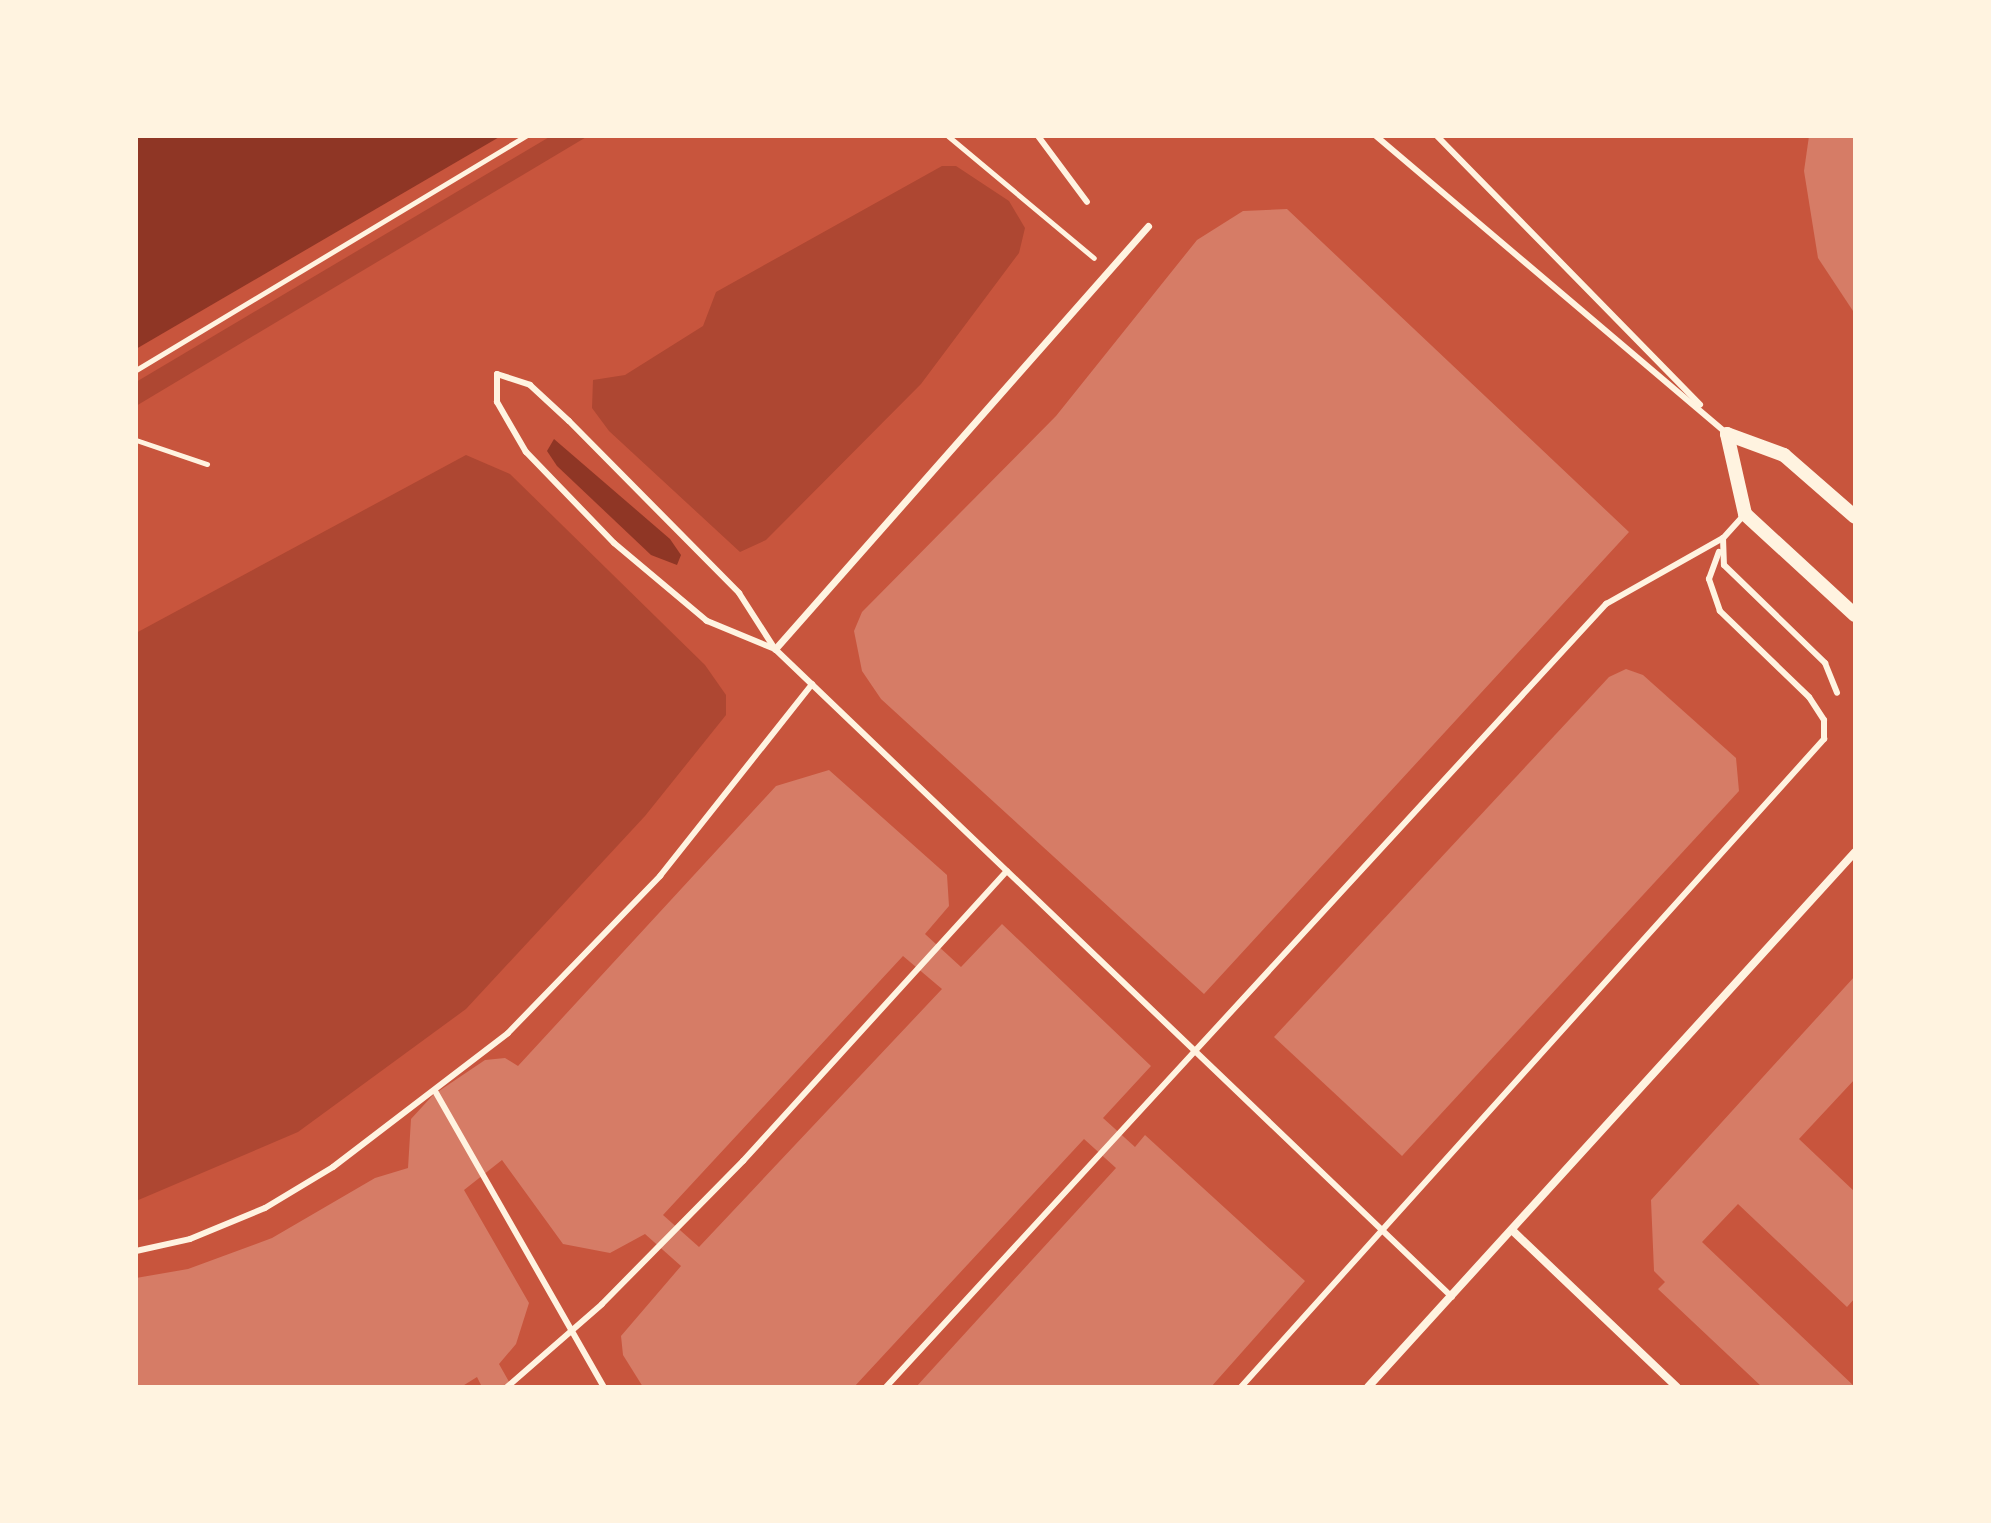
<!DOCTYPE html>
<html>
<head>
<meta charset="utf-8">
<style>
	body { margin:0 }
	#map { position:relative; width:1991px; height:1523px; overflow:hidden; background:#c8553d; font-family:Raleway,sans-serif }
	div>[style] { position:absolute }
	.green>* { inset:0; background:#ae4732 }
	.water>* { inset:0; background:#8f3625 }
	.building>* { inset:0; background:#d67c66 }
	.path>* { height:5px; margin:-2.5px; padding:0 2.5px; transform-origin:2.5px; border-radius:2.5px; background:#fff3e0 }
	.service>* { height:6px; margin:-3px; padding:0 3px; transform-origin:3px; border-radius:3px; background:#fff3e0 }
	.pedestrian>* { height:7px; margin:-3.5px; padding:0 3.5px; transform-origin:3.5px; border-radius:3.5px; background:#fff3e0 }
	.minor>* { height:8px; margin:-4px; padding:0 4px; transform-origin:4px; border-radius:4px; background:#fff3e0 }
	.tertiary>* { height:14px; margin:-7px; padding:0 7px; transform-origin:7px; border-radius:7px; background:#fff3e0 }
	span { translate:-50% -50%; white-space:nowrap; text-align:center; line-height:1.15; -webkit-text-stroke:8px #fff3e0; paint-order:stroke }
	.frame { position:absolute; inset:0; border:138px solid #fff3e0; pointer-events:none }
</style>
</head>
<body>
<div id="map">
	<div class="green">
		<i style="clip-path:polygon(551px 136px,588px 136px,136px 406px,136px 382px)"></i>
		<i style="clip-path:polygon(942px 166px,956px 166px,1009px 201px,1025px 228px,1019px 253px,921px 384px,766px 540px,740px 552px,609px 431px,592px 408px,593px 380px,625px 375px,703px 326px,716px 292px)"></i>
		<i style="clip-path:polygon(466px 455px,510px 474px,705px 665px,726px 695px,726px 715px,645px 816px,466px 1009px,298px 1132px,136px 1201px,136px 633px)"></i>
	</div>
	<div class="water">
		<i style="clip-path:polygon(136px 136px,501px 136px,136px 349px)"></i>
		<i style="clip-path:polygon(554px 439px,670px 539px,681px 555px,677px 565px,651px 555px,557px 466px,547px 451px)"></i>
	</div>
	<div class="building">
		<i style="clip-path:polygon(1809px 136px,1855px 136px,1855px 314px,1818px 258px,1804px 171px)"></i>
		<i style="clip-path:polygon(1287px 209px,1629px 532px,1204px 994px,881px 699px,862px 671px,854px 631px,862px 612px,1056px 416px,1197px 240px,1243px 211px)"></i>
		<i style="clip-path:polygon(1626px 669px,1643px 675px,1736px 758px,1739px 791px,1402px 1156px,1274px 1037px,1609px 677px)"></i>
		<i style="clip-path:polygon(evenodd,829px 770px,947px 875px,949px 906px,925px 934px,961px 967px,1002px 924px,1151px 1066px,1103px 1118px,1135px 1147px,1145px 1135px,1305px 1281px,1211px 1387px,916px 1387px,1116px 1168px,1084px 1139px,854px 1387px,643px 1387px,623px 1355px,621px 1336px,681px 1266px,645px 1234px,610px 1253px,563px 1244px,502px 1160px,464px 1190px,529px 1303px,516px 1344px,499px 1364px,512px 1387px,482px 1387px,477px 1377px,461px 1387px,136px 1387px,136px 1278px,188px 1269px,272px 1238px,375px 1178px,408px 1168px,411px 1119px,433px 1095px,485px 1060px,505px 1058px,518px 1066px,776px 786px,829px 770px,903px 956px,942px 989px,699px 1247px,663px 1215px,903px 956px)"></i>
		<i style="clip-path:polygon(1855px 976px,1855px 1079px,1799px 1139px,1855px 1192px,1855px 1298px,1847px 1307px,1738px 1204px,1702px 1242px,1855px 1387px,1762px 1387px,1658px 1289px,1665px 1282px,1654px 1271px,1651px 1200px)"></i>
	</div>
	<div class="path">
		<i style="left:948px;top:136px;width:190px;rotate:39.9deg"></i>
		<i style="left:136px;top:370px;width:455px;rotate:-31deg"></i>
		<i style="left:136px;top:440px;width:75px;rotate:18.7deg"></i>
	</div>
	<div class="service">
		<i style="left:1038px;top:136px;width:82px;rotate:53.4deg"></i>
		<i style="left:1376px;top:136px;width:460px;rotate:40.3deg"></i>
		<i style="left:1437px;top:136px;width:376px;rotate:45.6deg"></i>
		<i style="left:1744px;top:515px;width:31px;rotate:132deg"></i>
		<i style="left:1723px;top:538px;width:27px;rotate:88deg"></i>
		<i style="left:1724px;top:565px;width:141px;rotate:44.1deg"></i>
		<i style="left:1825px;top:663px;width:32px;rotate:68deg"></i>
		<i style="left:775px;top:649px;width:74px;rotate:-157.6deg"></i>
		<i style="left:707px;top:621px;width:121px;rotate:-140deg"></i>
		<i style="left:614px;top:543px;width:127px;rotate:-134deg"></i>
		<i style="left:526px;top:452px;width:58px;rotate:-120.1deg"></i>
		<i style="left:497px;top:402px;width:28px;rotate:-90deg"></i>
		<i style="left:497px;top:374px;width:35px;rotate:18deg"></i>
		<i style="left:530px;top:385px;width:53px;rotate:42.7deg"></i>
		<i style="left:569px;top:421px;width:242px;rotate:45.3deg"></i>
		<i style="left:739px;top:593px;width:67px;rotate:57.3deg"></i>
		<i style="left:775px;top:649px;width:937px;rotate:43.75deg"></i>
		<i style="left:435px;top:1091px;width:341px;rotate:60.3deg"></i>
		<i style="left:136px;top:1251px;width:55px;rotate:-12.5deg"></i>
		<i style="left:190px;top:1239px;width:81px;rotate:-22.5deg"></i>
		<i style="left:265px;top:1208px;width:79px;rotate:-31.1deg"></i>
		<i style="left:333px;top:1167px;width:220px;rotate:-37.4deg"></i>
		<i style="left:508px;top:1033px;width:219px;rotate:-45.9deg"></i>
		<i style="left:660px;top:876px;width:245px;rotate:-51.6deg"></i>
		<i style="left:507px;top:1387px;width:126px;rotate:-41.1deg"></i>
		<i style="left:602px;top:1304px;width:201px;rotate:-45.4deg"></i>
		<i style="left:743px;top:1161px;width:392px;rotate:-47.7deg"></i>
		<i style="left:886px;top:1387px;width:1064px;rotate:-47.4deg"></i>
		<i style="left:1606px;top:604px;width:134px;rotate:-29.4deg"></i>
		<i style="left:1241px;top:1387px;width:872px;rotate:-48.02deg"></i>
		<i style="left:1824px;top:739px;width:19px;rotate:-90deg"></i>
		<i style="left:1824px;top:720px;width:27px;rotate:-123deg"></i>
		<i style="left:1809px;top:697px;width:124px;rotate:-136deg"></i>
		<i style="left:1720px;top:611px;width:34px;rotate:-109deg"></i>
		<i style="left:1709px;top:579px;width:29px;rotate:-70deg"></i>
	</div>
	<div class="pedestrian">
		<i style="left:775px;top:649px;width:564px;rotate:-48.59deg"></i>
	</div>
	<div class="minor">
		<i style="left:1514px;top:1232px;width:225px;rotate:43.6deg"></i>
		<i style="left:1368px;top:1387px;width:723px;rotate:-47.69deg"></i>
	</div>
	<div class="tertiary">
		<i style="left:1727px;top:434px;width:82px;rotate:77.3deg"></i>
		<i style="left:1745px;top:514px;width:149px;rotate:42.6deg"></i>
		<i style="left:1727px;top:434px;width:61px;rotate:20.2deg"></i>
		<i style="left:1784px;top:455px;width:94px;rotate:41.1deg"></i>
	</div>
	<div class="frame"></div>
</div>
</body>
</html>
